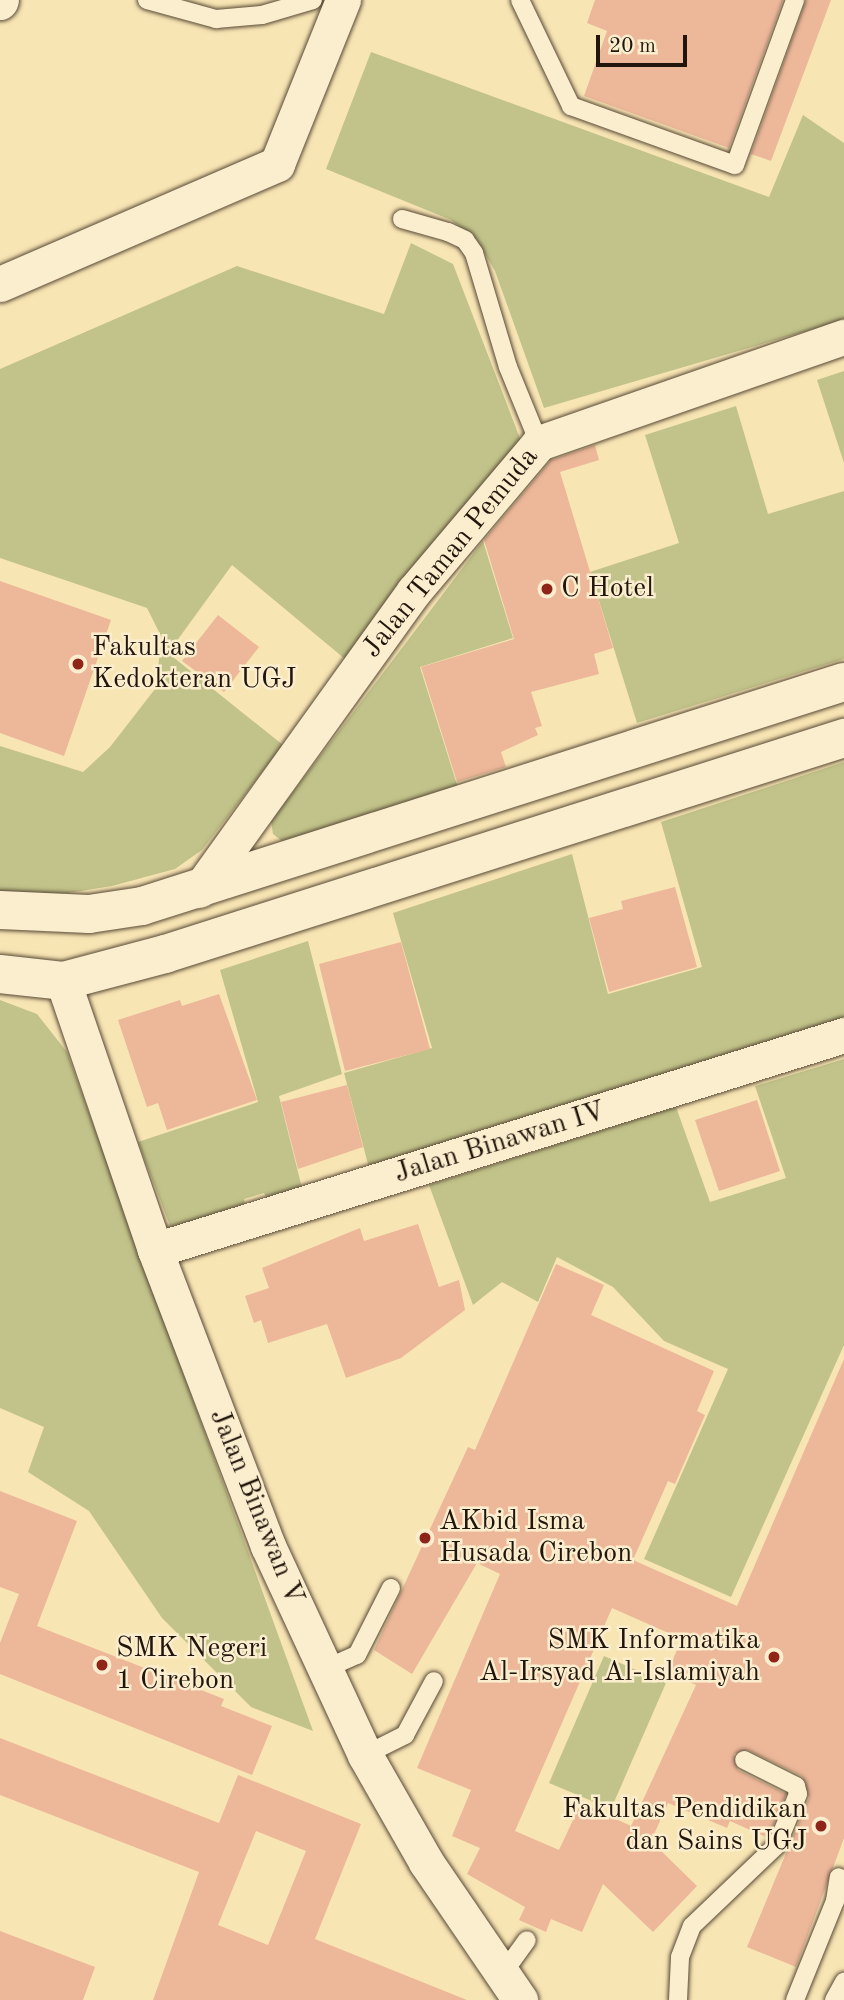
<!DOCTYPE html>
<html>
<head>
<meta charset="utf-8">
<style>
	body { margin:0 }
	#map { position:relative; width:844px; height:2000px; overflow:hidden; background:#f8e5b4; font-family:"Old Standard TT",serif }
	div>[style] { position:absolute }
	.green>* { inset:0; background:#c2c38a }
	.building>* { inset:0; background:#edb79a }
	.roads { filter:drop-shadow(0 0 2px #584936) drop-shadow(0 0 2px #584936) }
	.service>* { height:18px; margin:-9px; padding:0 9px; transform-origin:9px; border-radius:9px; background:#faeece }
	.minor>* { height:35px; margin:-17.5px; padding:0 17.5px; transform-origin:17.5px; border-radius:17.5px; background:#faeece }
	.tertiary>* { height:38px; margin:-19px; padding:0 19px; transform-origin:19px; border-radius:19px; background:#faeece }
	.dots>* { width:19px; height:19px; translate:-50% -50%; box-sizing:border-box; border:4px solid #faeece; border-radius:50% }
	span { translate:-50% -50%; white-space:nowrap; text-align:center; line-height:1.15; -webkit-text-stroke:5px #faeece; paint-order:stroke }
	.street-label { font-size:28px; color:#22150c }
	.poi-label { font-size:28px; color:#22150c }
	.left { translate:0 -50%; text-align:left }
	.right { translate:-100% -50%; text-align:right }
	.scale { position:absolute; left:596px; top:35px; width:91px; height:32px; box-sizing:border-box; border:4px solid #22150c; border-top:0; padding-left:9px; font-size:21px; line-height:24px; white-space:nowrap; color:#22150c; -webkit-text-stroke:5px #faeece; paint-order:stroke }
</style>
</head>
<body>
<div id="map">
	<div class="green">
		<i style="clip-path:polygon(371px 52px,769px 197px,803px 115px,844px 143px,844px 320px,544px 408px,495px 271px,477px 240px,451px 220px,326px 169px)"></i>
		<i style="clip-path:polygon(411px 243px,453px 264px,521px 441px,345px 659px,232px 565px,168px 653px,283px 745px,202px 850px,175px 869px,112px 886px,62px 894px,0 891px,0 746px,83px 772px,110px 747px,155px 689px,162px 638px,147px 608px,0 558px,0 369px,237px 266px,384px 314px)"></i>
		<i style="clip-path:polygon(844px 371px,844px 463px,817px 380px)"></i>
		<i style="clip-path:polygon(736px 406px,768px 514px,844px 491px,844px 659px,637px 723px,590px 572px,679px 543px,645px 435px)"></i>
		<i style="clip-path:polygon(483px 541px,513px 638px,420px 667px,460px 794px,286px 844px,273px 834px,271px 821px)"></i>
		<i style="clip-path:polygon(844px 762px,844px 1019px,369px 1168px,344px 1073px,432px 1048px,393px 913px,572px 854px,608px 994px,702px 967px,661px 822px)"></i>
		<i style="clip-path:polygon(308px 941px,342px 1074px,279px 1096px,302px 1188px,268px 1201px,264px 1193px,244px 1199px,246px 1209px,172px 1231px,138px 1142px,258px 1102px,220px 970px)"></i>
		<i style="clip-path:polygon(0 1000px,37px 1014px,67px 1052px,313px 1731px,251px 1707px,162px 1618px,89px 1511px,28px 1472px,44px 1427px,0 1408px)"></i>
		<i style="clip-path:polygon(844px 1059px,844px 1345px,731px 1597px,644px 1559px,728px 1369px,664px 1341px,613px 1287px,557px 1257px,538px 1302px,502px 1282px,473px 1305px,429px 1185px,676px 1107px,710px 1202px,786px 1178px,755px 1086px)"></i>
		<i style="clip-path:polygon(604px 1656px,666px 1683px,611px 1809px,549px 1783px)"></i>
	</div>
	<div class="building">
		<i style="clip-path:polygon(595px 0,783px 0,729px 148px,584px 96px,607px 31px,587px 23px)"></i>
		<i style="clip-path:polygon(806px 0,831px 0,771px 161px,751px 154px)"></i>
		<i style="clip-path:polygon(595px 445px,599px 460px,560px 472px,613px 648px,594px 654px,599px 674px,531px 692px,542px 726px,535px 728px,538px 735px,501px 752px,506px 767px,457px 782px,421px 667px,514px 639px,484px 540px,551px 460px)"></i>
		<i style="clip-path:polygon(0 581px,111px 620px,64px 756px,0 733px)"></i>
		<i style="clip-path:polygon(218px 615px,259px 647px,224px 692px,182px 661px)"></i>
		<i style="clip-path:polygon(675px 887px,697px 967px,609px 992px,589px 918px,623px 909px,621px 901px)"></i>
		<i style="clip-path:polygon(401px 942px,430px 1049px,345px 1071px,319px 964px)"></i>
		<i style="clip-path:polygon(219px 994px,257px 1100px,167px 1130px,158px 1103px,147px 1107px,118px 1020px,180px 1000px,182px 1006px)"></i>
		<i style="clip-path:polygon(347px 1085px,363px 1147px,298px 1169px,281px 1102px)"></i>
		<i style="clip-path:polygon(757px 1100px,780px 1171px,719px 1191px,695px 1120px)"></i>
		<i style="clip-path:polygon(418px 1224px,439px 1287px,459px 1280px,465px 1310px,401px 1358px,346px 1378px,327px 1324px,268px 1343px,261px 1320px,254px 1323px,245px 1296px,269px 1288px,262px 1268px,360px 1228px,364px 1241px)"></i>
		<i style="clip-path:polygon(evenodd,556px 1264px,604px 1285px,591px 1315px,714px 1371px,697px 1411px,705px 1415px,675px 1484px,668px 1481px,633px 1560px,737px 1606px,844px 1359px,844px 1838px,796px 1967px,747px 1947px,809px 1798px,802px 1776px,748px 1750px,734px 1754px,738px 1770px,786px 1794px,768px 1838px,730px 1821px,727px 1828px,668px 1803px,651px 1841px,697px 1886px,653px 1932px,603px 1884px,582px 1932px,551px 1919px,546px 1932px,519px 1920px,525px 1907px,467px 1874px,480px 1848px,452px 1836px,471px 1790px,417px 1768px,500px 1574px,477px 1563px,412px 1674px,374px 1650px,468px 1447px,475px 1450px,556px 1264px,612px 1608px,682px 1639px,667px 1672px,696px 1685px,631px 1826px,581px 1803px,559px 1850px,515px 1831px,612px 1608px)"></i>
		<i style="clip-path:polygon(0 1491px,77px 1521px,37px 1626px,224px 1699px,221px 1706px,272px 1726px,252px 1775px,0 1674px,0 1643px,19px 1594px,0 1587px)"></i>
		<i style="clip-path:polygon(evenodd,0 1738px,219px 1823px,238px 1775px,361px 1824px,315px 1939px,467px 2000px,153px 2000px,199px 1872px,0 1795px,0 1738px,256px 1831px,306px 1851px,268px 1945px,218px 1925px,256px 1831px)"></i>
		<i style="clip-path:polygon(0 1931px,95px 1967px,83px 2000px,0 2000px)"></i>
	</div>
	<div class="roads">
		<div class="service">
			<i style="left:147px;top:0;width:72px;rotate:15.4deg"></i>
			<i style="left:216px;top:19px;width:46px;rotate:-5deg"></i>
			<i style="left:262px;top:15px;width:53px;rotate:-16.4deg"></i>
			<i style="left:520px;top:0;width:118px;rotate:64.3deg"></i>
			<i style="left:571px;top:106px;width:174px;rotate:19.8deg"></i>
			<i style="left:735px;top:165px;width:176px;rotate:-70deg"></i>
			<i style="left:402px;top:219px;width:48px;rotate:15.8deg"></i>
			<i style="left:448px;top:232px;width:19px;rotate:25deg"></i>
			<i style="left:465px;top:240px;width:16px;rotate:55deg"></i>
			<i style="left:474px;top:253px;width:119px;rotate:73.4deg"></i>
			<i style="left:508px;top:367px;width:82px;rotate:67.8deg"></i>
			<i style="left:325px;top:1669px;width:35px;rotate:-24deg"></i>
			<i style="left:357px;top:1655px;width:75px;rotate:-63.1deg"></i>
			<i style="left:365px;top:1755px;width:45px;rotate:-26.6deg"></i>
			<i style="left:405px;top:1735px;width:61px;rotate:-61.8deg"></i>
			<i style="left:501px;top:1976px;width:44px;rotate:-54.2deg"></i>
			<i style="left:678px;top:2000px;width:43px;rotate:-87.3deg"></i>
			<i style="left:680px;top:1957px;width:33px;rotate:-69deg"></i>
			<i style="left:692px;top:1926px;width:117px;rotate:-43.6deg"></i>
			<i style="left:777px;top:1845px;width:55px;rotate:-67.6deg"></i>
			<i style="left:798px;top:1794px;width:8px;rotate:-104deg"></i>
			<i style="left:796px;top:1786px;width:58px;rotate:-153.4deg"></i>
			<i style="left:795px;top:2000px;width:107px;rotate:-68deg"></i>
			<i style="left:835px;top:1901px;width:24px;rotate:-81deg"></i>
			<i style="left:834px;top:2000px;width:21px;rotate:-61deg"></i>
		</div>
		<div class="minor">
			<i style="left:0;top:2px;width:2px;rotate:-63deg"></i>
			<i style="left:0;top:284px;width:302px;rotate:-23.4deg"></i>
			<i style="left:277px;top:164px;width:177px;rotate:-68.1deg"></i>
			<i style="left:199px;top:890px;width:368px;rotate:-54.3deg"></i>
			<i style="left:414px;top:591px;width:194px;rotate:-49.8deg"></i>
			<i style="left:539px;top:443px;width:323px;rotate:-19.2deg"></i>
			<i style="left:63px;top:981px;width:284px;rotate:71.1deg"></i>
			<i style="left:155px;top:1250px;width:317px;rotate:69.1deg"></i>
			<i style="left:268px;top:1546px;width:230px;rotate:65.1deg"></i>
			<i style="left:365px;top:1755px;width:123px;rotate:60.3deg"></i>
			<i style="left:426px;top:1862px;width:167px;rotate:55.7deg"></i>
			<i style="left:155px;top:1250px;width:722px;rotate:-17.33deg"></i>
		</div>
		<div class="tertiary">
			<i style="left:0;top:910px;width:89px;rotate:2.6deg"></i>
			<i style="left:89px;top:914px;width:54px;rotate:-8.6deg"></i>
			<i style="left:142px;top:906px;width:737px;rotate:-17.7deg"></i>
			<i style="left:0;top:974px;width:63px;rotate:6.3deg"></i>
			<i style="left:63px;top:981px;width:106px;rotate:-14.8deg"></i>
			<i style="left:165px;top:954px;width:713px;rotate:-17.65deg"></i>
		</div>
	</div>
	<div class="dots">
		<i style="left:547px;top:589px;background:#8f2418"></i>
		<i style="left:78px;top:664px;background:#8f2418"></i>
		<i style="left:425px;top:1538px;background:#8f2418"></i>
		<i style="left:774px;top:1657px;background:#8f2418"></i>
		<i style="left:102px;top:1665px;background:#8f2418"></i>
		<i style="left:821px;top:1826px;background:#8f2418"></i>
	</div>
	<div class="street-label">
		<span style="left:451px;top:553px;rotate:-51deg">Jalan Taman Pemuda</span>
		<span style="left:500px;top:1143px;rotate:-17deg">Jalan Binawan IV</span>
		<span style="left:256px;top:1507px;rotate:68deg">Jalan Binawan V</span>
	</div>
	<div class="poi-label">
		<span class="left" style="left:561px;top:589px">C Hotel</span>
		<span class="left" style="left:92px;top:664px">Fakultas<br>Kedokteran UGJ</span>
		<span class="left" style="left:439px;top:1538px">AKbid Isma<br>Husada Cirebon</span>
		<span class="right" style="left:760px;top:1657px">SMK Informatika<br>Al-Irsyad Al-Islamiyah</span>
		<span class="left" style="left:116px;top:1665px">SMK Negeri<br>1 Cirebon</span>
		<span class="right" style="left:807px;top:1826px">Fakultas Pendidikan<br>dan Sains UGJ</span>
	</div>
	<div class="scale">20 m</div>
</div>
</body>
</html>
